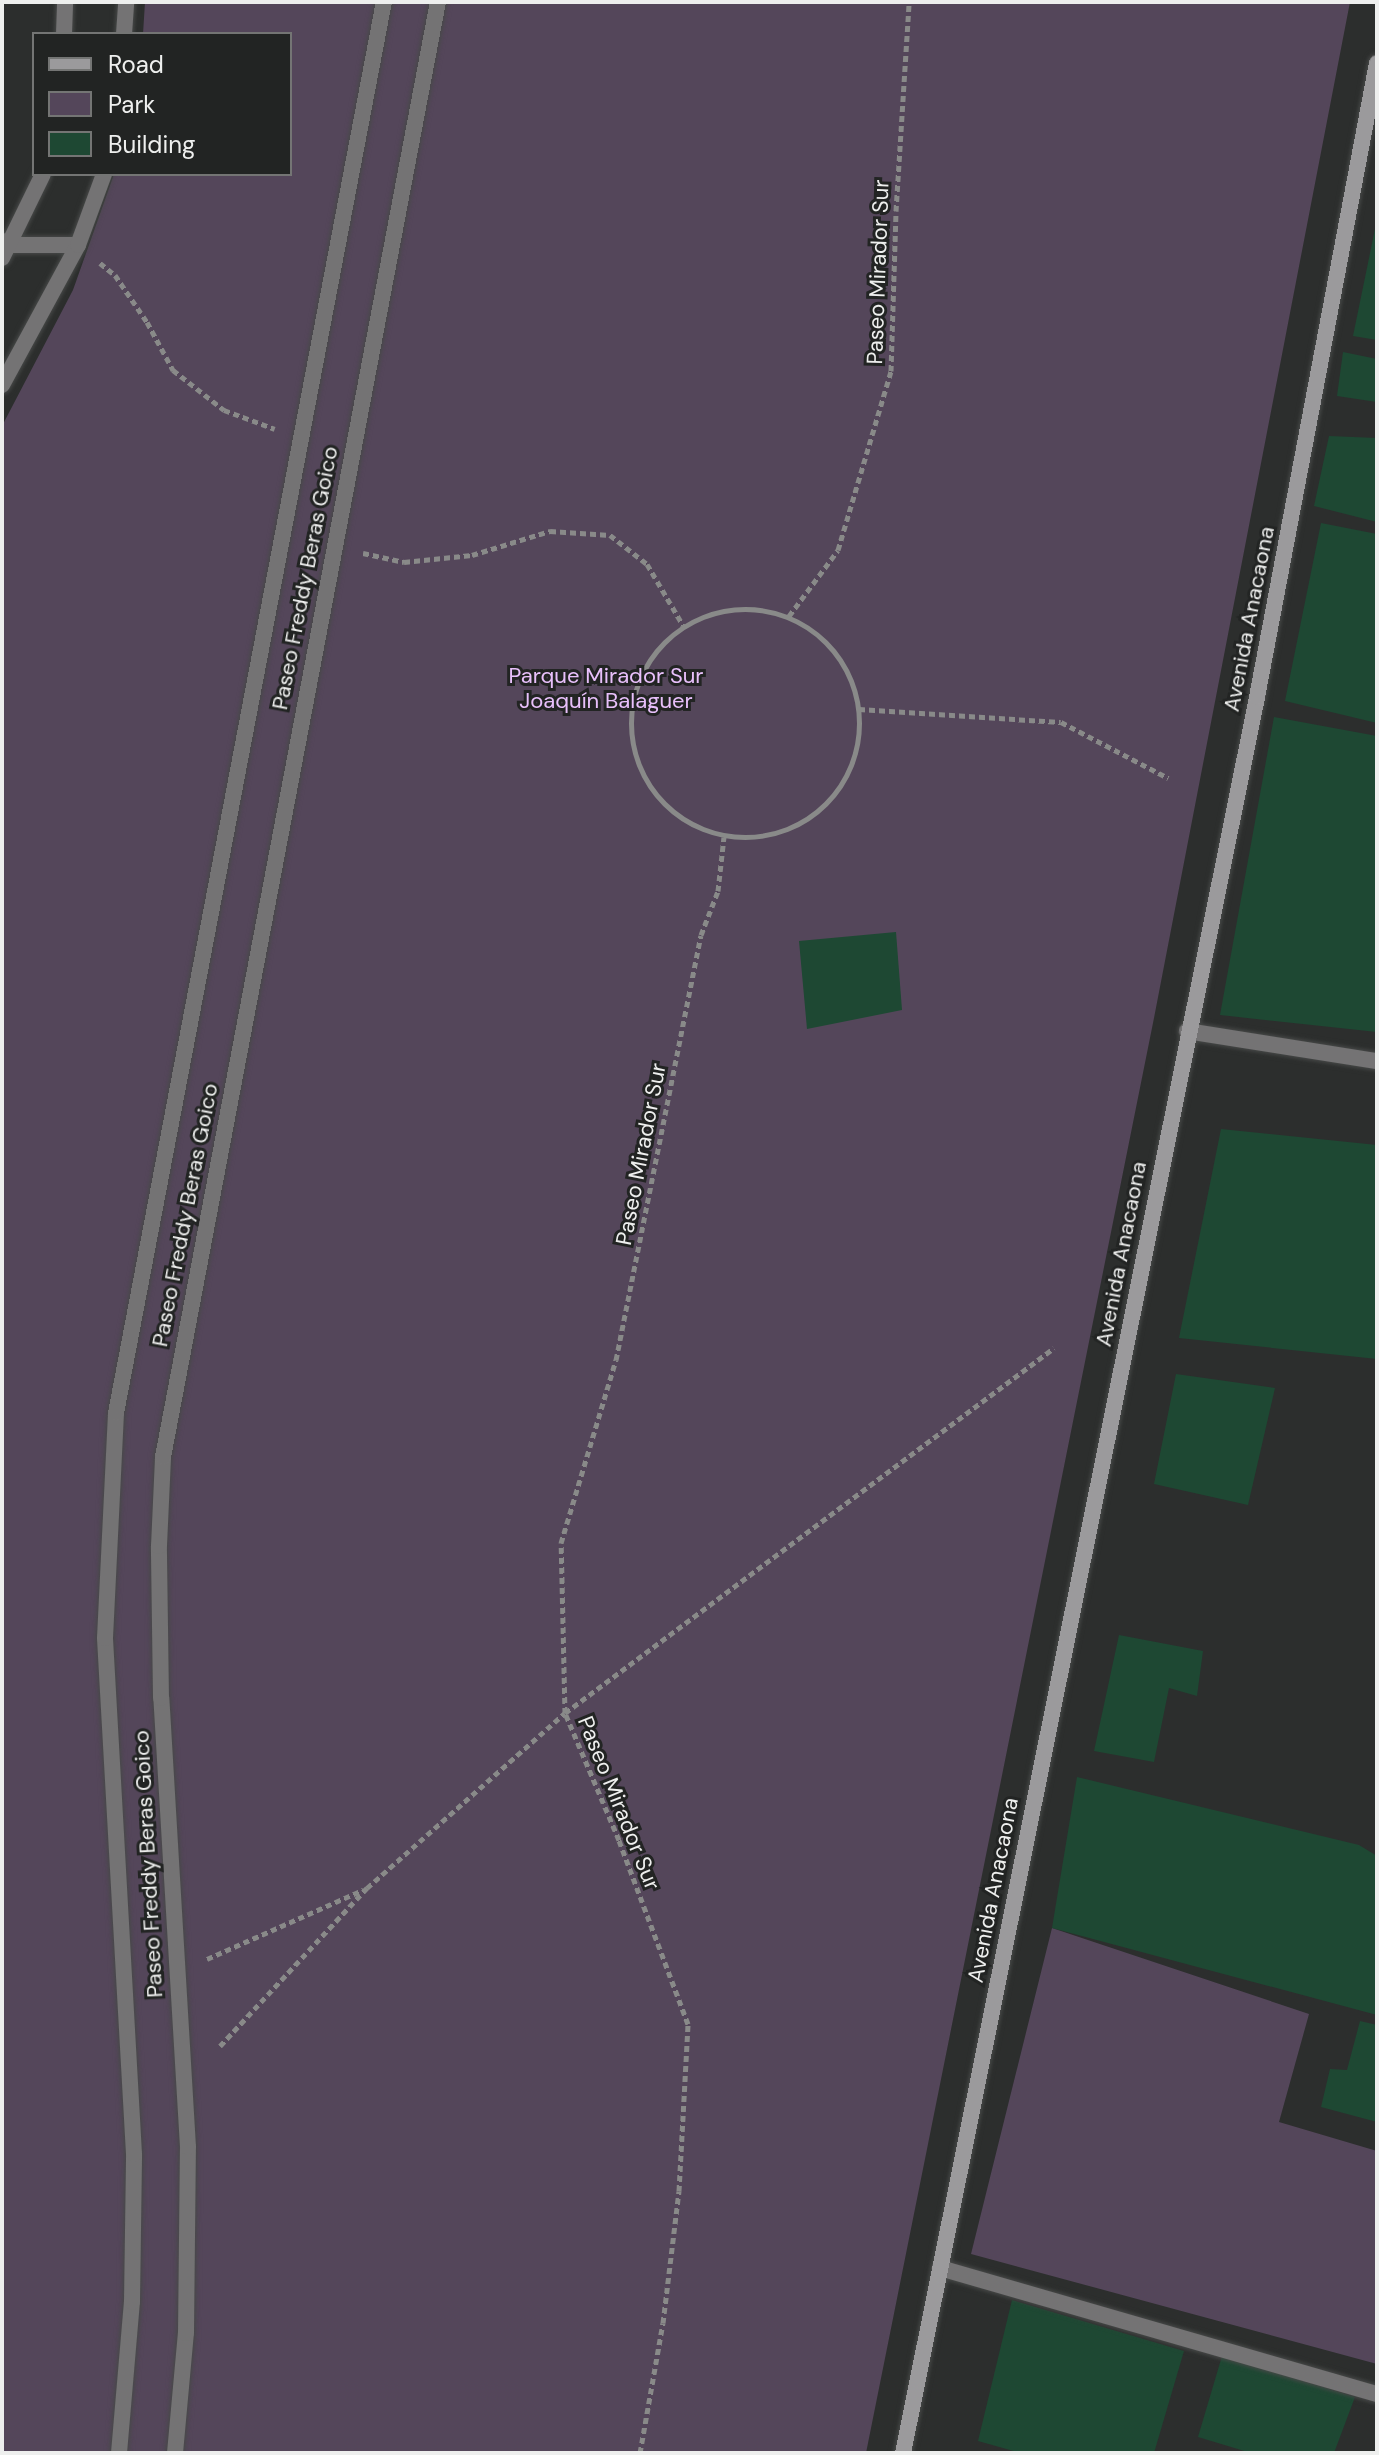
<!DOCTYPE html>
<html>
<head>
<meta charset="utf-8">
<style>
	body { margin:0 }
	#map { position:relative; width:1379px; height:2455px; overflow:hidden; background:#2c2e2d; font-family:"DM Sans",sans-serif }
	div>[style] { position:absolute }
	.green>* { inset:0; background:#54465a }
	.building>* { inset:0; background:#1e4833 }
	.path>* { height:5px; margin-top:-2.5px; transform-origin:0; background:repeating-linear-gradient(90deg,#898a89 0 6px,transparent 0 10px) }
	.path>.ring { margin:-2.5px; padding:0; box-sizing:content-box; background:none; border:5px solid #898a89; border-radius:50% }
	.roads { filter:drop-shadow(0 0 2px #474948) drop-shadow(0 0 2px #474948) }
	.pedestrian>* { height:16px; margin:-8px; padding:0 8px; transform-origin:8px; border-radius:8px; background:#747374 }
	.minor>* { height:16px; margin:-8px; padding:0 8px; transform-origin:8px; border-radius:8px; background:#747374 }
	.tertiary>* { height:16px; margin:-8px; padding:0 8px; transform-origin:8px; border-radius:8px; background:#747374 }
	.secondary>* { height:16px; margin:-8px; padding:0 8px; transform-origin:8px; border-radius:8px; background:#9b9a9c }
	span { translate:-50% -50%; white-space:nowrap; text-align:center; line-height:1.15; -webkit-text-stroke:6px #222423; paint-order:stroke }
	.street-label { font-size:22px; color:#eeefee }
	.park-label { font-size:22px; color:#e8c0fb }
	.frame { position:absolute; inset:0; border:4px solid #eeefee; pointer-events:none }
	.legend { position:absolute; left:32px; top:32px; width:260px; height:144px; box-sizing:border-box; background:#222423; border:2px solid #747574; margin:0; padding:10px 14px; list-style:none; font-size:24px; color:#eeefee }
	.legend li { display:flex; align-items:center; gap:16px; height:40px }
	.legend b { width:40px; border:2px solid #747574 }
</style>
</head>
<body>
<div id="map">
	<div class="green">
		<i style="clip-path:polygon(145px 2px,1350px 2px,1154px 1018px,866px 2453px,2px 2453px,2px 426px,73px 290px,114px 174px,290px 174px,290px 34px,143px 34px)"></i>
		<i style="clip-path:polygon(1052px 1928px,1309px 2014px,1279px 2122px,1377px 2151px,1377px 2364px,971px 2254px)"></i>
	</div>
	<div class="building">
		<i style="clip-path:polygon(1376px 224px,1377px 224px,1377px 340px,1353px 336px)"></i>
		<i style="clip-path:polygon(1343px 352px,1377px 359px,1377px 402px,1337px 396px)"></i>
		<i style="clip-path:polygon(1329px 436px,1377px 438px,1377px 522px,1314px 506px)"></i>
		<i style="clip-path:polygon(1321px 523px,1377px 534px,1377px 723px,1285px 701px)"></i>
		<i style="clip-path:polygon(1274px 717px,1377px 736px,1377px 1032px,1220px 1015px)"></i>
		<i style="clip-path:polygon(896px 932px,902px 1010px,807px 1029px,799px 941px)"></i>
		<i style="clip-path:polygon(1221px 1129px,1377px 1145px,1377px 1359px,1179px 1338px)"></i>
		<i style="clip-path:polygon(1176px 1374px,1275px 1388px,1248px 1505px,1154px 1484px)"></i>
		<i style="clip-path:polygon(1119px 1635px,1203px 1651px,1197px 1696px,1169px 1688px,1154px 1762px,1094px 1751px)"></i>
		<i style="clip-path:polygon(1077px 1777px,1359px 1845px,1377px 1856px,1377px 2015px,1052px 1928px)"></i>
		<i style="clip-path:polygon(1360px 2021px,1377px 2025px,1377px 2122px,1321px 2107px,1330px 2069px,1347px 2070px)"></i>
		<i style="clip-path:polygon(1012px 2300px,1184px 2351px,1154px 2453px,1021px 2453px,978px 2441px)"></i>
		<i style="clip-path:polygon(1222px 2356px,1355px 2397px,1334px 2453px,1251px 2453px,1198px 2437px)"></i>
	</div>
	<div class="path">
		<i style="left:100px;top:263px;width:19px;rotate:39deg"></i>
		<i style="left:115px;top:275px;width:57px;rotate:55.8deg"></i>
		<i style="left:147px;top:322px;width:55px;rotate:61.6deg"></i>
		<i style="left:173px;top:370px;width:65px;rotate:38.1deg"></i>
		<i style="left:224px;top:410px;width:54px;rotate:20.4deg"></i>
		<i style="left:363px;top:553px;width:42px;rotate:12.4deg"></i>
		<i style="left:404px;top:562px;width:68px;rotate:-5.9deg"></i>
		<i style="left:472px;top:555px;width:82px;rotate:-17.1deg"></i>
		<i style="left:550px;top:531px;width:60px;rotate:3.8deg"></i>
		<i style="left:610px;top:535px;width:47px;rotate:38.1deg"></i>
		<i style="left:647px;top:564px;width:71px;rotate:59.5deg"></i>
		<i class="ring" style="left:631px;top:609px;width:223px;height:223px"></i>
		<i style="left:789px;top:616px;width:82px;rotate:-53.4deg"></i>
		<i style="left:838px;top:550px;width:187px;rotate:-73.5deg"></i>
		<i style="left:891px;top:371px;width:160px;rotate:-88.2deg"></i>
		<i style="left:896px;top:211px;width:209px;rotate:-86.4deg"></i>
		<i style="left:859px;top:709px;width:202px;rotate:3.7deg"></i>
		<i style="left:1061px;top:722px;width:121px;rotate:27.6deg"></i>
		<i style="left:207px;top:1959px;width:171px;rotate:-23.9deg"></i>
		<i style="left:220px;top:2046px;width:216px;rotate:-47.1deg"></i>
		<i style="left:367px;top:1888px;width:264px;rotate:-41.5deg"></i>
		<i style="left:565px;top:1713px;width:610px;rotate:-36.74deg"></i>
		<i style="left:640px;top:2453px;width:132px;rotate:-80deg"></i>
		<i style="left:663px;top:2323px;width:133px;rotate:-83.1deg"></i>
		<i style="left:679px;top:2191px;width:167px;rotate:-86.9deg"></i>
		<i style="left:688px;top:2024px;width:197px;rotate:-110.6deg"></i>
		<i style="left:619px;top:1840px;width:138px;rotate:-113deg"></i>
		<i style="left:565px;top:1713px;width:170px;rotate:-91.3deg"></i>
		<i style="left:561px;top:1543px;width:191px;rotate:-73.3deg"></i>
		<i style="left:616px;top:1360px;width:433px;rotate:-78.7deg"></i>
		<i style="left:701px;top:935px;width:47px;rotate:-68.9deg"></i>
		<i style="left:718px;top:891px;width:54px;rotate:-83.7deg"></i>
	</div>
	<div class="roads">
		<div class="pedestrian">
			<i style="left:940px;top:2268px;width:455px;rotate:16.1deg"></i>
		</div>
		<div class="minor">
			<i style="left:2px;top:241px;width:7px;rotate:34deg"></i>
			<i style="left:8px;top:245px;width:70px"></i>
		</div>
		<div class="tertiary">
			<i style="left:64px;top:34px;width:32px;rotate:-88deg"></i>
			<i style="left:124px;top:34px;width:32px;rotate:-86deg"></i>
			<i style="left:2px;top:258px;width:93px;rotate:-64deg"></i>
			<i style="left:2px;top:385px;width:159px;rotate:-61.5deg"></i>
			<i style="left:78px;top:245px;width:76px;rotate:-69.9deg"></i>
			<i style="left:1187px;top:1031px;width:192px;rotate:9deg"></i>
			<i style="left:119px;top:2453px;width:152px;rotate:-85.1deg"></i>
			<i style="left:132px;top:2302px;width:148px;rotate:-89.2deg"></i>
			<i style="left:134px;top:2154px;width:517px;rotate:-93.22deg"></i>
			<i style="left:105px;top:1638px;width:225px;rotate:-87.2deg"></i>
			<i style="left:116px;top:1413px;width:1436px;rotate:-79.25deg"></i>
			<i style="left:175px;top:2453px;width:121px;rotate:-84.8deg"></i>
			<i style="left:186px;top:2333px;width:186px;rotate:-89.4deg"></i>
			<i style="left:188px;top:2147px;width:450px;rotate:-93.4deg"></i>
			<i style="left:161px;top:1698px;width:152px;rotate:-90.8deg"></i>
			<i style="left:159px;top:1546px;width:89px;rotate:-87.4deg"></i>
			<i style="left:163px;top:1457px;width:1481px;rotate:-79.3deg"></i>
		</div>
		<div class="secondary">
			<i style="left:903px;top:2453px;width:1791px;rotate:-78.6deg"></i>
			<i style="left:1257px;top:697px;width:645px;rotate:-79.28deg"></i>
		</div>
	</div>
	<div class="street-label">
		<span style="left:878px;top:272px;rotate:-88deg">Paseo Mirador Sur</span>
		<span style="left:305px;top:578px;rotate:-79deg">Paseo Freddy Beras Goico</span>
		<span style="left:1249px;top:619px;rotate:-79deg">Avenida Anacaona</span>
		<span style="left:641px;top:1154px;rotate:-79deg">Paseo Mirador Sur</span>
		<span style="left:185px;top:1215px;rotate:-79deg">Paseo Freddy Beras Goico</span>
		<span style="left:1121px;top:1254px;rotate:-79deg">Avenida Anacaona</span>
		<span style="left:619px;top:1803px;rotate:68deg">Paseo Mirador Sur</span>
		<span style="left:148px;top:1864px;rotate:-93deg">Paseo Freddy Beras Goico</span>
		<span style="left:993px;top:1890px;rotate:-79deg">Avenida Anacaona</span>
	</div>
	<div class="park-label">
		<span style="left:606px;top:688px">Parque Mirador Sur<br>Joaquín Balaguer</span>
	</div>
	<div class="frame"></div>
	<ul class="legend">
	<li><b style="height:10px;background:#9b9a9c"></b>Road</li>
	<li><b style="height:22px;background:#54465a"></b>Park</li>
	<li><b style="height:22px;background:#1e4833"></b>Building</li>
	</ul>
</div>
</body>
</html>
